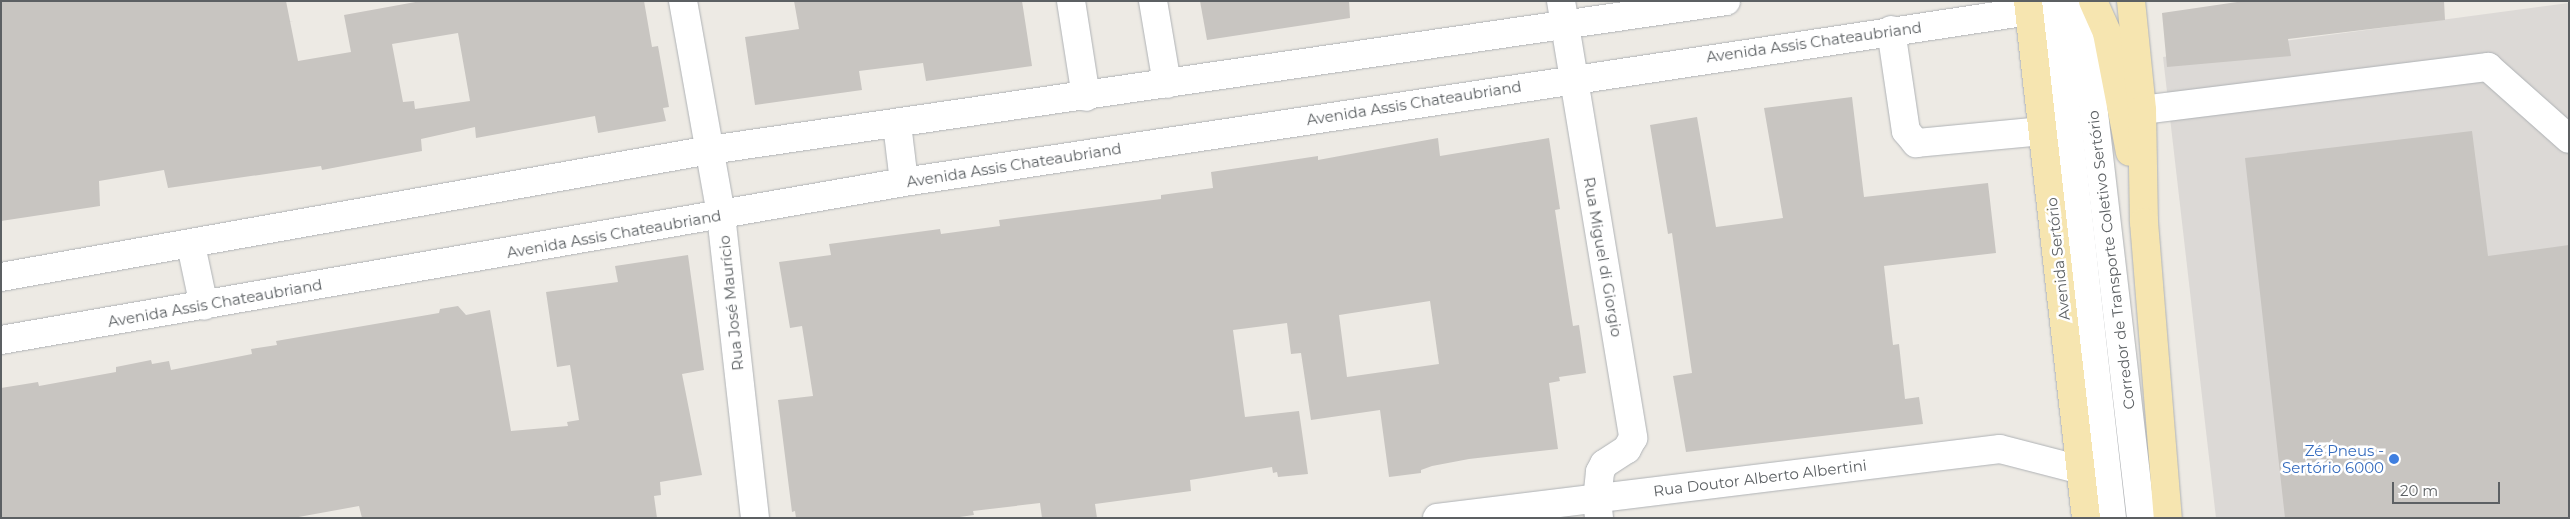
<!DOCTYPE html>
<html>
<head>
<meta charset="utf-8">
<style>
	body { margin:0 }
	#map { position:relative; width:2570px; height:519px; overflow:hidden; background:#edeae4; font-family:Montserrat,sans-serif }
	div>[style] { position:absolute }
	.industrial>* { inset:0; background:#dcd9d6 }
	.building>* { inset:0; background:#c8c5c1 }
	.roads { filter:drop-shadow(0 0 1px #afb2b5) drop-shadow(0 0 1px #afb2b5) }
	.minor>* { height:28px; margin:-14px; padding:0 14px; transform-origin:14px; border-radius:14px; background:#fff }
	.major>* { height:28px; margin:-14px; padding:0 14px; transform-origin:14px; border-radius:14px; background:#f6e5b0 }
	.dots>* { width:14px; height:14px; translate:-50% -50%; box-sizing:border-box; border:2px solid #fff; border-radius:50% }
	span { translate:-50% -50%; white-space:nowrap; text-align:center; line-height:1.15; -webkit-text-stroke:5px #fff; paint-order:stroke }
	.street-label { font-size:15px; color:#5c6063 }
	.shop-label { font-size:15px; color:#366cbe }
	.right { translate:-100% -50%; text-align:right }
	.frame { position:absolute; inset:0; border:2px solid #5c6063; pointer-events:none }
	.scale { position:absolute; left:2392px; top:482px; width:108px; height:22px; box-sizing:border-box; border:2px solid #5c6063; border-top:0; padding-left:6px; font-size:15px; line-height:18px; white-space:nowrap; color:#5c6063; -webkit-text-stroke:4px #fff; paint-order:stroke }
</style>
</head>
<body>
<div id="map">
	<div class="industrial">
		<i style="clip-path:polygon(2569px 3px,2569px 518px,2216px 518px,2163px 57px)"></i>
	</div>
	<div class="building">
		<i style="clip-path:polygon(evenodd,1px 1px,286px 1px,298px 61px,351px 52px,344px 15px,421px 1px,644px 1px,652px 47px,658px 46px,669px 107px,663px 108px,666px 121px,598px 133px,595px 116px,476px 138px,475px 127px,421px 139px,422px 151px,322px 170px,321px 166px,168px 188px,164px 170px,99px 181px,100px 206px,1px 221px,1px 1px,458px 33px,470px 101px,415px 109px,414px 101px,403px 102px,392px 44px,458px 33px)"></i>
		<i style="clip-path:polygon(794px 1px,1022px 1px,1032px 66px,926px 81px,923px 63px,859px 71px,862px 90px,755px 105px,745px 37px,799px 29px)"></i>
		<i style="clip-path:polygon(1200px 1px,1349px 1px,1350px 18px,1207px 40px)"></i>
		<i style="clip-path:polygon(2244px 1px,2444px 1px,2445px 20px,2288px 39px,2291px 56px,2167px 67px,2162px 13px)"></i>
		<i style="clip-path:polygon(1852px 97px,1864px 197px,1988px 183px,1996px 253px,1884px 266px,1893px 345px,1899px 344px,1905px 399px,1919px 397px,1923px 424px,1686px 452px,1673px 376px,1692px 373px,1672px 233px,1668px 234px,1650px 125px,1697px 117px,1716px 227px,1783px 218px,1764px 108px)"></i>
		<i style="clip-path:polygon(2472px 131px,2488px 256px,2569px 245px,2569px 518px,2285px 518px,2245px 158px)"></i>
		<i style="clip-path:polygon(evenodd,1438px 138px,1440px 156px,1549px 138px,1560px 209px,1555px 210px,1573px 326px,1579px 325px,1586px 373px,1559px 377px,1560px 381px,1549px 383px,1558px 449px,1469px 459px,1432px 466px,1421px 470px,1421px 473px,1389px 477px,1380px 410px,1311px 420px,1301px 353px,1291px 354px,1287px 323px,1233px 330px,1245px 417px,1299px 411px,1308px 474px,1278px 477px,1277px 472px,1273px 473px,1272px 467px,1190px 480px,1191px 491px,1095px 504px,1097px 518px,1042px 518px,1040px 503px,973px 511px,974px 515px,952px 518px,796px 518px,795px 511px,792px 512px,778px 400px,813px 396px,802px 326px,790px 328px,779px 262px,831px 255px,829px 244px,940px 229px,941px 234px,1000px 226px,999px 220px,1161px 199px,1161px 195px,1213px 188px,1211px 172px,1318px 156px,1318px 160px,1438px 138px,1430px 301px,1439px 364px,1347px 377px,1339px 315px,1430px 301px)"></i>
		<i style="clip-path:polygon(688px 255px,704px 370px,682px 374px,702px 475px,660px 482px,661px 495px,654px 496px,657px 518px,362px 518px,359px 506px,293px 518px,1px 518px,1px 388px,38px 382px,39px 386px,116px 372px,116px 367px,151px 360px,152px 364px,169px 361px,171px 370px,252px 354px,251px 349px,277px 345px,276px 341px,439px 313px,440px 309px,458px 306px,466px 315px,490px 310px,511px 431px,568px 426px,567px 422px,579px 420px,570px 365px,557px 367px,546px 292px,618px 282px,615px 266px)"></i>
	</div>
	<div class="roads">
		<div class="minor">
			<i style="left:683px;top:1px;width:217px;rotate:79.9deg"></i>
			<i style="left:721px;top:215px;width:305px;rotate:83.6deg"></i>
			<i style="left:1071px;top:1px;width:97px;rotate:81.1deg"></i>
			<i style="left:1153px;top:1px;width:84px;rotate:80.4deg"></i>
			<i style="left:1561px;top:1px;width:443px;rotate:80.6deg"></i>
			<i style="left:1633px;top:438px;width:13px;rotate:119deg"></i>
			<i style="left:1627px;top:449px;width:27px;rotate:147deg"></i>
			<i style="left:1604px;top:464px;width:9px;rotate:117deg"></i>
			<i style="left:1600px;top:472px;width:27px;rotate:96deg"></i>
			<i style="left:1597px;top:499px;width:19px;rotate:84deg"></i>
			<i style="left:2054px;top:1px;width:520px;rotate:83.6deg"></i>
			<i style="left:2081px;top:1px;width:520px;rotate:83.38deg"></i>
			<i style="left:1891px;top:30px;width:102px;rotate:81.6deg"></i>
			<i style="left:1906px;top:131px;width:16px;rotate:50deg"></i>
			<i style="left:1916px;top:143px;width:129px;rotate:-5.4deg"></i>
			<i style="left:2142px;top:110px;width:349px;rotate:-7.1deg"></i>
			<i style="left:2488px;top:67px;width:108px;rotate:41.6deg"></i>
			<i style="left:897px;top:124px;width:58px;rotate:83.1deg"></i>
			<i style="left:191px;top:245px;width:62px;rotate:78deg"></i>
			<i style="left:1px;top:277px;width:720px;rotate:-10.16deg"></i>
			<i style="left:710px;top:150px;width:1027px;rotate:-8.34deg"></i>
			<i style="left:1px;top:340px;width:917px;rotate:-9.92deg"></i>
			<i style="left:904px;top:182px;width:1138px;rotate:-8.64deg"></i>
			<i style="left:1437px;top:518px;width:567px;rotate:-6.99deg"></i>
			<i style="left:2000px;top:449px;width:84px;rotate:14.5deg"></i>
		</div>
		<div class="major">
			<i style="left:2028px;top:1px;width:520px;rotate:83.6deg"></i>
			<i style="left:2093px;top:1px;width:35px;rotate:66deg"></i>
			<i style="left:2107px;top:33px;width:121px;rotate:79.1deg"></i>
			<i style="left:2131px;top:1px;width:110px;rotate:84.2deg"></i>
			<i style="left:2142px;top:110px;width:112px;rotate:89deg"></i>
			<i style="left:2144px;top:222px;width:297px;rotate:85.4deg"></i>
		</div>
	</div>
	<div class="dots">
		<i style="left:2394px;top:459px;background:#3f7fe0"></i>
	</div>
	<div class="street-label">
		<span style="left:1814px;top:42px;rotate:-8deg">Avenida Assis Chateaubriand</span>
		<span style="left:1414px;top:103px;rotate:-9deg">Avenida Assis Chateaubriand</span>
		<span style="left:1014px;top:165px;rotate:-9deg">Avenida Assis Chateaubriand</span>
		<span style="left:614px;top:234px;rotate:-10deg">Avenida Assis Chateaubriand</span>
		<span style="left:1603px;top:257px;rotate:80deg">Rua Miguel di Giorgio</span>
		<span style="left:2058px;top:259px;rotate:-96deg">Avenida Sertório</span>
		<span style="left:2111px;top:260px;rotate:-97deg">Corredor de Transporte Coletivo Sertório</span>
		<span style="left:215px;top:303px;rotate:-10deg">Avenida Assis Chateaubriand</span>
		<span style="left:731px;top:303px;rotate:-96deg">Rua José Maurício</span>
		<span style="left:1760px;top:478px;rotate:-7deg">Rua Doutor Alberto Albertini</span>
	</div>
	<div class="shop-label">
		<span class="right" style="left:2384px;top:459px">Zé Pneus -<br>Sertório 6000</span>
	</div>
	<div class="frame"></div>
	<div class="scale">20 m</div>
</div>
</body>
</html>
